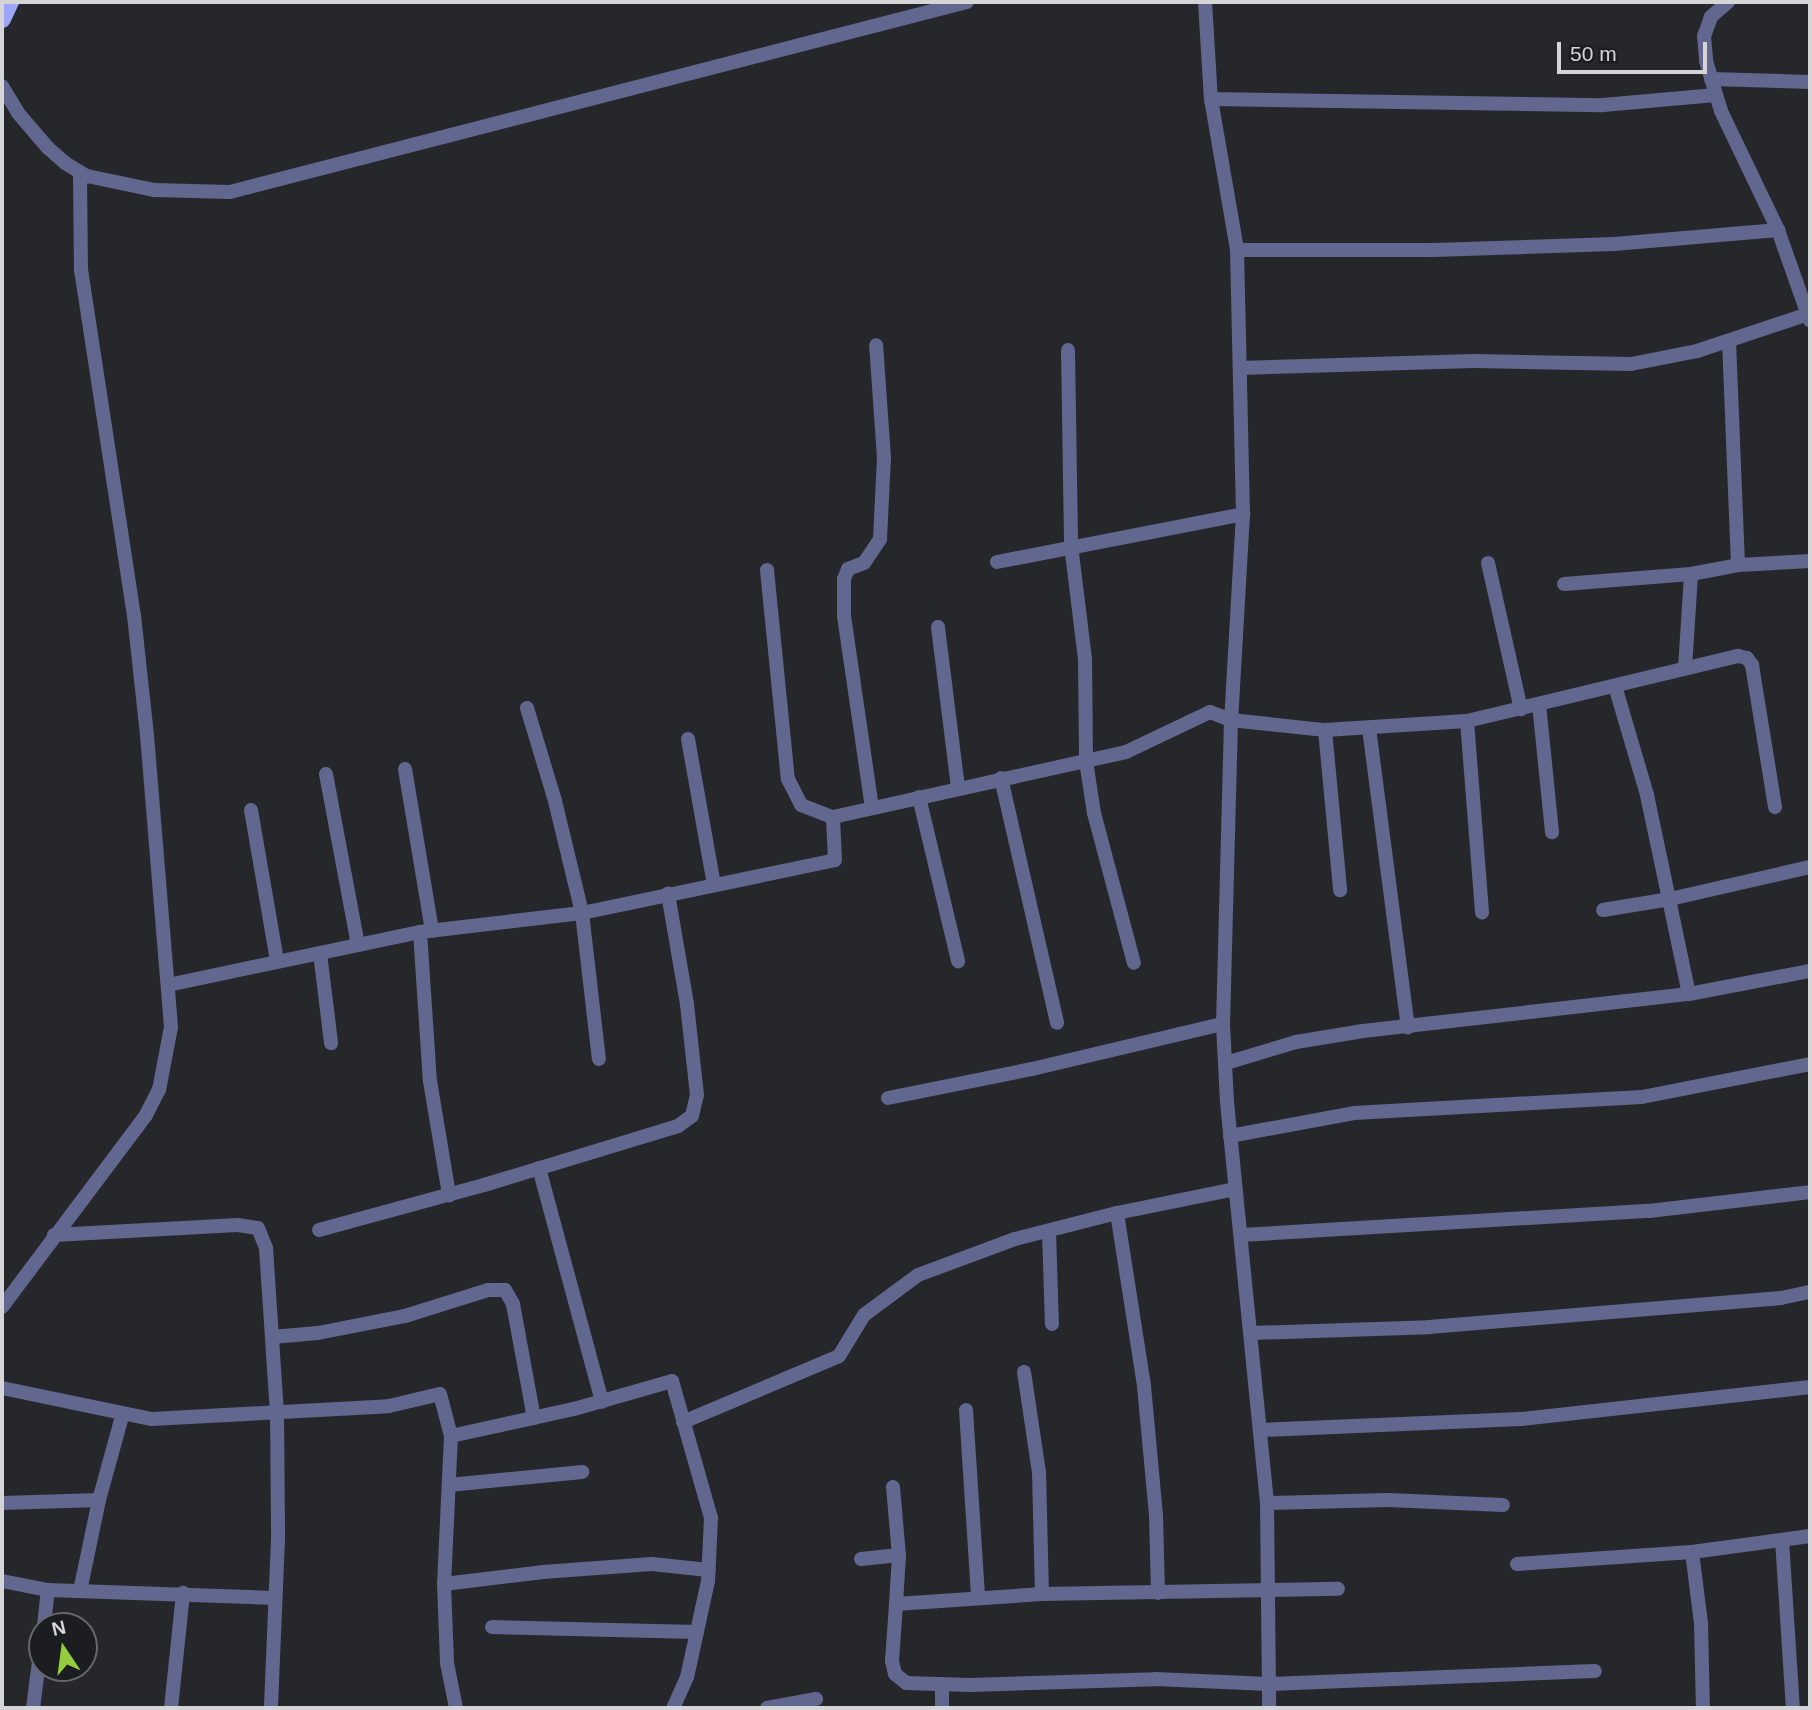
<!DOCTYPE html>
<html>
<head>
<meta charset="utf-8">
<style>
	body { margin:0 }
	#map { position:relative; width:1812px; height:1710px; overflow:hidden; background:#26272b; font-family:Arial,sans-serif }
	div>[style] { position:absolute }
	.street>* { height:14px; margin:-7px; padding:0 7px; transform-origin:7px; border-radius:7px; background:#62678f }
	.primary>* { height:18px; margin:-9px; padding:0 9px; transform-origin:9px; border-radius:9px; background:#9ea5f8 }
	span { translate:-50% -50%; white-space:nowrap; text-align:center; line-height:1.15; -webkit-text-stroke:5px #1c1d21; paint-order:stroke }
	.frame { position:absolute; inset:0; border:4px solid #d5d5d8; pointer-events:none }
	.north { position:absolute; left:28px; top:1612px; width:70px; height:70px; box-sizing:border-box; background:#1c1d21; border:2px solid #66676a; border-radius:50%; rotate:347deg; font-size:19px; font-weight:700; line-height:28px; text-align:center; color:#d5d5d8 }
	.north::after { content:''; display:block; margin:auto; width:24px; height:32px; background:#93cc3d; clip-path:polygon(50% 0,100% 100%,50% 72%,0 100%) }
	.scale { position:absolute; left:1557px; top:42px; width:150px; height:32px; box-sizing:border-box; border:4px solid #d5d5d8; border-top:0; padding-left:9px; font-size:21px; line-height:24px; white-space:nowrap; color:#d5d5d8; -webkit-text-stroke:5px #1c1d21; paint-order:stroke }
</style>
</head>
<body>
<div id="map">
	<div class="street">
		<i style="left:1205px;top:2px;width:97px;rotate:86.5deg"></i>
		<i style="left:1211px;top:99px;width:153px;rotate:80.2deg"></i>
		<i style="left:1237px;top:250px;width:264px;rotate:88.7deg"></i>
		<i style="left:1243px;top:514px;width:206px;rotate:93.3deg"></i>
		<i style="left:1231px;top:720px;width:304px;rotate:91.5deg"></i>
		<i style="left:1223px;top:1024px;width:78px;rotate:87.1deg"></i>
		<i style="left:1227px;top:1102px;width:403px;rotate:84.3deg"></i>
		<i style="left:1267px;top:1503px;width:205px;rotate:89.4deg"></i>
		<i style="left:1728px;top:2px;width:23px;rotate:139deg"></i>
		<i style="left:1711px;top:17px;width:20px;rotate:110deg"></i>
		<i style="left:1704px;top:36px;width:25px;rotate:85deg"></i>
		<i style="left:1706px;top:61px;width:52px;rotate:73.3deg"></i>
		<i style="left:1721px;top:111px;width:132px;rotate:64.4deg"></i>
		<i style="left:1778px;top:230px;width:96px;rotate:70.6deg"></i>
		<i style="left:1711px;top:79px;width:99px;rotate:1.7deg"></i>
		<i style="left:2px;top:86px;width:31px;rotate:59deg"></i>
		<i style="left:18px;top:113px;width:46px;rotate:49.4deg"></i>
		<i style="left:48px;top:148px;width:23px;rotate:41deg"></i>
		<i style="left:65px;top:163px;width:26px;rotate:31deg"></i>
		<i style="left:87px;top:176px;width:68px;rotate:11.8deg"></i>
		<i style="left:154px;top:190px;width:76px;rotate:1.5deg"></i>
		<i style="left:230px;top:192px;width:761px;rotate:-14.46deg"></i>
		<i style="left:1211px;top:99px;width:392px;rotate:0.9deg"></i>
		<i style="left:1603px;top:105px;width:113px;rotate:-5.1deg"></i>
		<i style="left:1237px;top:250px;width:197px"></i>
		<i style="left:1434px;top:250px;width:180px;rotate:-1.9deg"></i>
		<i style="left:1614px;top:244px;width:165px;rotate:-4.9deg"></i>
		<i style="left:1729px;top:341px;width:224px;rotate:87.7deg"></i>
		<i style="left:1068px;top:350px;width:195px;rotate:89.1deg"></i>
		<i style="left:1071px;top:545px;width:115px;rotate:83deg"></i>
		<i style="left:1085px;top:659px;width:102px;rotate:89.4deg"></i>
		<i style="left:1086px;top:761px;width:53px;rotate:81.3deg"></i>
		<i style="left:1094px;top:813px;width:155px;rotate:75.1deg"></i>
		<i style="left:1240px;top:368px;width:234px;rotate:-1.7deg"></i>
		<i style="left:1474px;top:361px;width:157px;rotate:1.1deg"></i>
		<i style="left:1631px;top:364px;width:67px;rotate:-11.1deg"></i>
		<i style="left:1697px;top:351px;width:117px;rotate:-18.4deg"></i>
		<i style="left:997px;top:562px;width:251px;rotate:-11deg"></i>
		<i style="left:1488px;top:563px;width:150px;rotate:77.3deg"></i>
		<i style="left:767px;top:570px;width:210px;rotate:84.3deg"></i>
		<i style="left:788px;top:779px;width:29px;rotate:63deg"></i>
		<i style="left:801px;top:805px;width:34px;rotate:21deg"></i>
		<i style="left:1564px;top:584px;width:127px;rotate:-4.5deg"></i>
		<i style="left:1691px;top:574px;width:48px;rotate:-10.8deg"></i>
		<i style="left:1738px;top:565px;width:72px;rotate:-3.2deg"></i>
		<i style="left:938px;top:627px;width:162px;rotate:82.9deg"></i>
		<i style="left:1685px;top:668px;width:94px;rotate:-86.3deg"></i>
		<i style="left:1615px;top:686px;width:114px;rotate:73.6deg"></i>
		<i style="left:1647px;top:795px;width:203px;rotate:78.1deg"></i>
		<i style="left:1539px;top:704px;width:129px;rotate:84.2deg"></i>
		<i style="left:527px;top:708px;width:97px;rotate:73.2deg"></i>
		<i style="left:555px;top:801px;width:115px;rotate:76.4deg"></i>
		<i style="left:582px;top:913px;width:147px;rotate:83.4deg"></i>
		<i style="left:1467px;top:721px;width:192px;rotate:85.5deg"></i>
		<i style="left:1369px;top:728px;width:302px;rotate:82.6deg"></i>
		<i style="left:1325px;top:730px;width:161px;rotate:84.6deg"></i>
		<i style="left:688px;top:739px;width:148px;rotate:79.9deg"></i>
		<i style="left:405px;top:769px;width:164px;rotate:80.5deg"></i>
		<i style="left:326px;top:774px;width:174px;rotate:79.4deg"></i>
		<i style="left:1001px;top:778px;width:251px;rotate:77.1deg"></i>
		<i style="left:919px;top:797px;width:169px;rotate:76.6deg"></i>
		<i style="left:872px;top:808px;width:194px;rotate:-98.3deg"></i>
		<i style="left:844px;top:616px;width:37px;rotate:-90deg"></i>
		<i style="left:844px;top:579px;width:11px;rotate:-68deg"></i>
		<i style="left:848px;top:569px;width:17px;rotate:-21deg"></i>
		<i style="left:864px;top:563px;width:29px;rotate:-56deg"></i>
		<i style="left:880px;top:539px;width:81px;rotate:-87.2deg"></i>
		<i style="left:884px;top:458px;width:113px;rotate:-94deg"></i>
		<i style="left:251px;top:810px;width:153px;rotate:80.2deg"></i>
		<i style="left:1603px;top:910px;width:68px;rotate:-9.3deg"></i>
		<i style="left:1670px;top:899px;width:144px;rotate:-12.9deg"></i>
		<i style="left:420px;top:932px;width:149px;rotate:86.2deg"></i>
		<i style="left:430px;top:1081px;width:116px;rotate:80.5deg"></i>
		<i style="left:320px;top:953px;width:91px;rotate:83deg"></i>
		<i style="left:168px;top:985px;width:258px;rotate:-11.9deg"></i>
		<i style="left:420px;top:932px;width:163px;rotate:-6.7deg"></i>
		<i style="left:582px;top:913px;width:258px;rotate:-11.8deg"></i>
		<i style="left:835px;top:860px;width:43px;rotate:-92.7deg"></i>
		<i style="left:833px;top:817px;width:300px;rotate:-12.5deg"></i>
		<i style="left:1126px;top:752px;width:93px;rotate:-25.5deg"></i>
		<i style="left:1210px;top:712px;width:22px;rotate:21deg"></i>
		<i style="left:1231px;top:720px;width:95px;rotate:6.1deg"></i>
		<i style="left:1325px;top:730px;width:142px;rotate:-3.6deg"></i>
		<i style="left:1467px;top:721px;width:279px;rotate:-13.5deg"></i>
		<i style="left:1738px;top:656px;width:9px;rotate:13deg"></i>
		<i style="left:1747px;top:658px;width:9px;rotate:54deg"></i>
		<i style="left:1752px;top:665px;width:144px;rotate:80.8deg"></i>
		<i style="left:1226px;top:1063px;width:73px;rotate:-16.7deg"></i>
		<i style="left:1296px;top:1042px;width:68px;rotate:-9.3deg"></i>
		<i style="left:1363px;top:1031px;width:328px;rotate:-6.5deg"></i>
		<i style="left:1689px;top:994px;width:123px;rotate:-10.8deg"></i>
		<i style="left:888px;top:1098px;width:147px;rotate:-11.4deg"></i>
		<i style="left:1032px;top:1069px;width:196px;rotate:-13.3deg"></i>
		<i style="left:1230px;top:1136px;width:126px;rotate:-10.5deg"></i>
		<i style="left:1354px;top:1113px;width:288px;rotate:-3.2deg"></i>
		<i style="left:1642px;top:1097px;width:171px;rotate:-11.1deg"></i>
		<i style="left:539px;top:1168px;width:242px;rotate:74.9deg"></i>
		<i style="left:1117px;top:1213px;width:175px;rotate:81.1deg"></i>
		<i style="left:1144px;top:1386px;width:131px;rotate:84.7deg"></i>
		<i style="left:1156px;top:1516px;width:77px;rotate:88.5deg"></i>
		<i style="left:319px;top:1230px;width:171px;rotate:-15.3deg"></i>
		<i style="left:484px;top:1185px;width:203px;rotate:-16.9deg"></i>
		<i style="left:678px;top:1126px;width:17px;rotate:-36deg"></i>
		<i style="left:692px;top:1116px;width:22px;rotate:-77deg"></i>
		<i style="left:697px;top:1095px;width:92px;rotate:-96.3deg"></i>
		<i style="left:687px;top:1004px;width:112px;rotate:-99.8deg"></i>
		<i style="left:1049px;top:1231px;width:93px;rotate:88.2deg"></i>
		<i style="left:54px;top:1235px;width:184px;rotate:-3.1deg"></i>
		<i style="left:238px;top:1225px;width:20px;rotate:9deg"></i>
		<i style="left:258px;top:1228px;width:22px;rotate:68deg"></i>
		<i style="left:266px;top:1248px;width:165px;rotate:86.2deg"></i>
		<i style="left:277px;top:1413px;width:126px;rotate:89.5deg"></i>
		<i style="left:278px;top:1539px;width:169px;rotate:92.4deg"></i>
		<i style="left:1241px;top:1235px;width:409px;rotate:-3.4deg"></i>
		<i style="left:1649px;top:1211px;width:162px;rotate:-6.7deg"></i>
		<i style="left:2px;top:1307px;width:240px;rotate:-53.1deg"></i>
		<i style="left:146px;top:1115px;width:28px;rotate:-63deg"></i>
		<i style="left:159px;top:1090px;width:64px;rotate:-79.2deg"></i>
		<i style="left:171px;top:1027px;width:293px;rotate:-94.7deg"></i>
		<i style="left:147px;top:735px;width:120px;rotate:-96.2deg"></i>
		<i style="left:134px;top:616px;width:349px;rotate:-98.7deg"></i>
		<i style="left:81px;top:271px;width:99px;rotate:-90.6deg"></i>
		<i style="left:1252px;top:1333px;width:177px;rotate:-1.9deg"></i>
		<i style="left:1429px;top:1327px;width:353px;rotate:-4.7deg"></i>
		<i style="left:1781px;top:1298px;width:30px;rotate:-12deg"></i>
		<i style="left:272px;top:1337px;width:46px;rotate:-5deg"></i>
		<i style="left:318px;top:1333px;width:89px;rotate:-11.1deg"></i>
		<i style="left:405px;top:1316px;width:87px;rotate:-17.4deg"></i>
		<i style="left:488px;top:1290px;width:17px"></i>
		<i style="left:505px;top:1290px;width:16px;rotate:60deg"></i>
		<i style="left:513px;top:1304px;width:116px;rotate:79.6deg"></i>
		<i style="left:1024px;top:1372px;width:101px;rotate:81.5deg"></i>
		<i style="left:1039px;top:1472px;width:122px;rotate:88.6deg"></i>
		<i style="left:2px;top:1388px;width:153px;rotate:11.7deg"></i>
		<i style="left:152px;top:1419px;width:237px;rotate:-3.1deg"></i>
		<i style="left:389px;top:1406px;width:52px;rotate:-13.2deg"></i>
		<i style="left:440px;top:1394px;width:43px;rotate:75.3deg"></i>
		<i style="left:451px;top:1436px;width:126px;rotate:-12.4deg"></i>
		<i style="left:574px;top:1409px;width:102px;rotate:-15.9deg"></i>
		<i style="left:672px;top:1381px;width:142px;rotate:74.1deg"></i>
		<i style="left:711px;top:1518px;width:63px;rotate:92.7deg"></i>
		<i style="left:708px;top:1581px;width:98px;rotate:102.3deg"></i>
		<i style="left:687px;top:1677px;width:34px;rotate:114deg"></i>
		<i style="left:966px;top:1410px;width:188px;rotate:86.3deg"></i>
		<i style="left:683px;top:1422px;width:169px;rotate:-22.9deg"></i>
		<i style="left:839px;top:1356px;width:48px;rotate:-58.6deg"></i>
		<i style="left:864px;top:1315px;width:67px;rotate:-36.5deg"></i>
		<i style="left:918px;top:1275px;width:103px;rotate:-20.4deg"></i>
		<i style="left:1015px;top:1239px;width:105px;rotate:-14.3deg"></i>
		<i style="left:1117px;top:1213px;width:120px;rotate:-11.5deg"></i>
		<i style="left:1261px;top:1430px;width:260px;rotate:-2.4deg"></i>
		<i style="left:1521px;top:1419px;width:291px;rotate:-6.3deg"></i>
		<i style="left:451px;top:1436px;width:148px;rotate:92.7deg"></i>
		<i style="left:444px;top:1584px;width:79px;rotate:87.8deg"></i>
		<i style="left:447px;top:1663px;width:46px;rotate:78.7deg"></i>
		<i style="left:449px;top:1485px;width:134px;rotate:-5.6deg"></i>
		<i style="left:893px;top:1487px;width:68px;rotate:85deg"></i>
		<i style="left:899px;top:1555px;width:49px;rotate:93.5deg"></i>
		<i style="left:896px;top:1604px;width:146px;rotate:-3.9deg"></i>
		<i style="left:1042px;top:1594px;width:296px;rotate:-1deg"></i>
		<i style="left:2px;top:1503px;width:97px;rotate:-1.8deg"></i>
		<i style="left:1267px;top:1503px;width:121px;rotate:-1.4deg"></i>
		<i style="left:1388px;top:1500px;width:115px;rotate:2.5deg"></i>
		<i style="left:1782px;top:1540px;width:168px;rotate:86.3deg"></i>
		<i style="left:1692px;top:1552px;width:72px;rotate:82.8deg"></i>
		<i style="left:1701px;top:1623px;width:85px;rotate:88.7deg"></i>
		<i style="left:861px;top:1559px;width:38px;rotate:-6deg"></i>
		<i style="left:1517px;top:1564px;width:175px;rotate:-3.9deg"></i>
		<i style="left:1692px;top:1552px;width:119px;rotate:-7.7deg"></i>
		<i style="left:2px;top:1581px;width:47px;rotate:11.1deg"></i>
		<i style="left:48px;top:1590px;width:227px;rotate:2deg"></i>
		<i style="left:444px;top:1584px;width:100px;rotate:-6.9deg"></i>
		<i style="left:543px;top:1572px;width:109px;rotate:-4.2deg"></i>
		<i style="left:652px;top:1564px;width:57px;rotate:6deg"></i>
		<i style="left:80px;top:1591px;width:93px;rotate:-78.2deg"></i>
		<i style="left:99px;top:1500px;width:90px;rotate:-74.6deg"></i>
		<i style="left:896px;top:1604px;width:57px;rotate:94deg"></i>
		<i style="left:892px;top:1661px;width:13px;rotate:77deg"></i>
		<i style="left:895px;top:1674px;width:14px;rotate:39deg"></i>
		<i style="left:906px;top:1683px;width:63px;rotate:1.8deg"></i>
		<i style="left:969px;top:1685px;width:186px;rotate:-1.8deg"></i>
		<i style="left:1155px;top:1679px;width:114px;rotate:2.5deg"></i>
		<i style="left:1269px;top:1684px;width:326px;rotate:-2.3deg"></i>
		<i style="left:44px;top:1626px;width:36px;rotate:-84deg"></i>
		<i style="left:492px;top:1627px;width:205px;rotate:1.4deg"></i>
		<i style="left:942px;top:1684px;width:24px;rotate:90deg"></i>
		<i style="left:33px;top:1708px;width:70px;rotate:-82.6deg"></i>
		<i style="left:171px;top:1708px;width:116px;rotate:-84deg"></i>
		<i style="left:767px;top:1708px;width:50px;rotate:-10.4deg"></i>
	</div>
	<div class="primary">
		<i style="left:2px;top:19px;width:19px;rotate:-65deg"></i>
	</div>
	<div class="frame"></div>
	<div class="north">N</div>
	<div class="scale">50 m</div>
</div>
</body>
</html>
